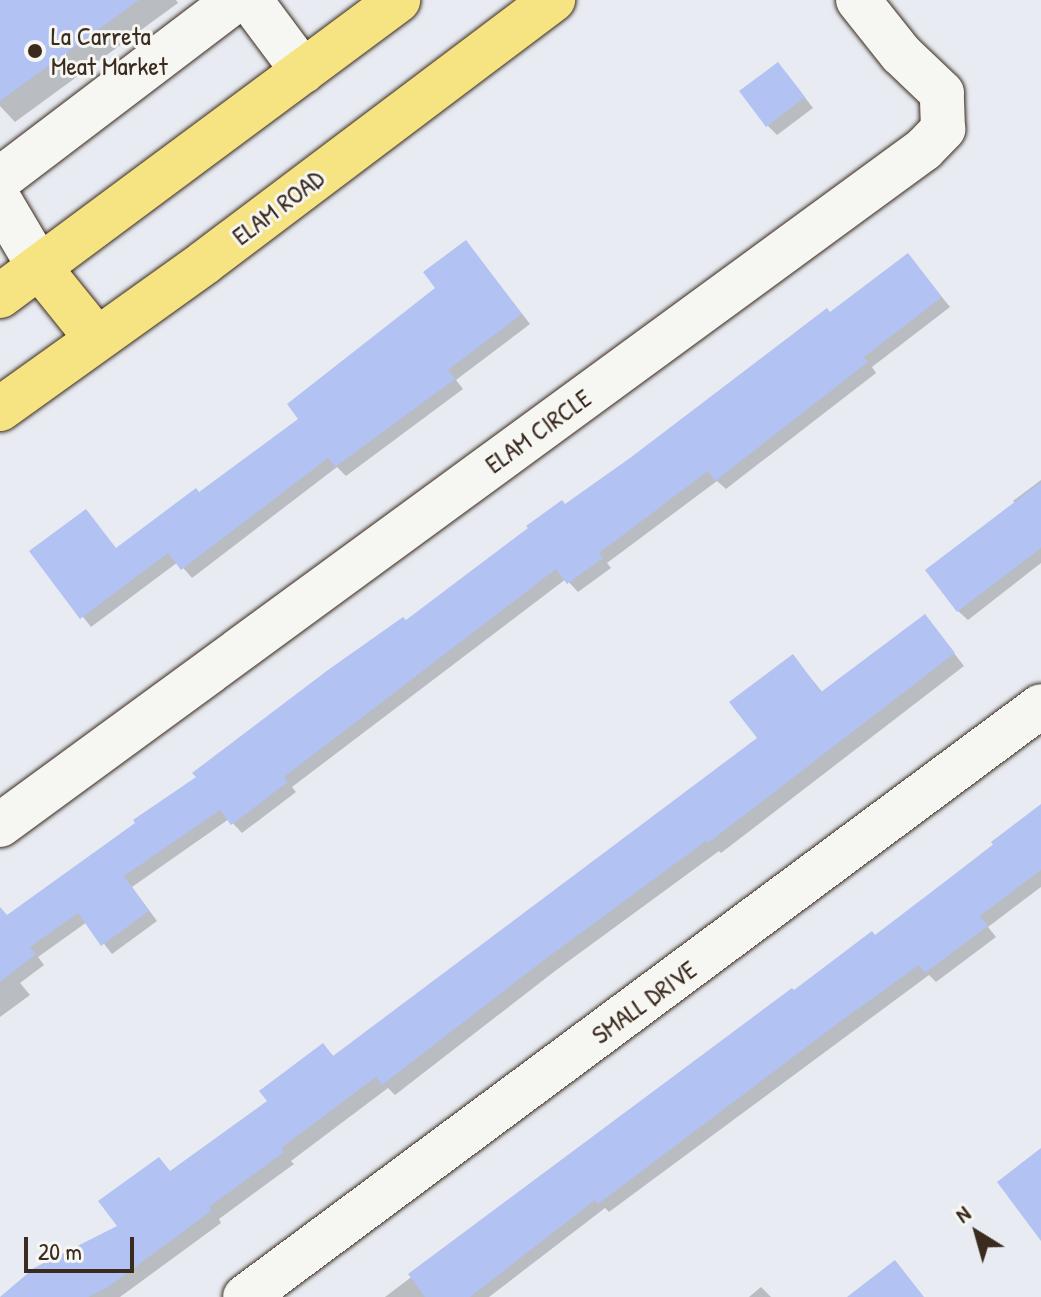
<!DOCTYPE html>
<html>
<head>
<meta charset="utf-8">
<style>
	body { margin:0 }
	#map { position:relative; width:1041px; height:1297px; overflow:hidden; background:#e8ecf2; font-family:"Patrick Hand",sans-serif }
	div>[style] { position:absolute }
	.shadow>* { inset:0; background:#0003 }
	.building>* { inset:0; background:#b2c2f2 }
	.roads { filter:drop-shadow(0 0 2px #3b2a1e) drop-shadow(0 0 2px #3b2a1e) }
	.minor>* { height:44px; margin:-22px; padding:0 22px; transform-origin:22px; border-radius:22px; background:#f6f6f2 }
	.major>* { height:44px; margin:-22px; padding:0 22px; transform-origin:22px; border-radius:22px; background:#f6e381 }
	.dots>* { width:22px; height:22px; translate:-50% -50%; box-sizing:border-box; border:4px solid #f6f6f2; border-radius:50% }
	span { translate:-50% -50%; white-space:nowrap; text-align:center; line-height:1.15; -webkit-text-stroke:6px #f6f6f2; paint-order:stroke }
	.poi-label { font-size:26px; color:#3b2a1e }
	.left { translate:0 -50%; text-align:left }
	.street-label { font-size:26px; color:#3b2a1e }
	.north { position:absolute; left:937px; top:1193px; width:80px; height:80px; -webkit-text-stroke:6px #f6f6f2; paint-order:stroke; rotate:323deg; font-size:22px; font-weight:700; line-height:32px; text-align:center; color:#3b2a1e }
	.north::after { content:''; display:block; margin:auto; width:28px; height:36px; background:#3b2a1e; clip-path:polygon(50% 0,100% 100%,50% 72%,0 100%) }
	.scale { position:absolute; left:24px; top:1237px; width:110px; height:36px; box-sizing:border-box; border:4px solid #3b2a1e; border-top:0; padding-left:10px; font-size:24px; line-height:28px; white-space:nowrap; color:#3b2a1e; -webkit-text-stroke:6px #f6f6f2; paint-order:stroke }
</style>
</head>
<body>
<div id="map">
	<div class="shadow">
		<i style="clip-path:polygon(0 0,176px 0,178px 3px,15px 122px,0 106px)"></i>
		<i style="clip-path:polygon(787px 74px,813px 108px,777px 135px,767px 125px)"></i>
		<i style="clip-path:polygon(466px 242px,530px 324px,456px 380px,463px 389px,346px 476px,337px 467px,192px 578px,178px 562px,91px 627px,32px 552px,117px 550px,199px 494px,301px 420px,438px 289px)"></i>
		<i style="clip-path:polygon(908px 255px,950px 307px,872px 367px,876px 373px,726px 489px,717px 481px,607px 563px,611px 568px,578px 592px,566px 579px,292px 787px,296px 792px,242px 833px,229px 819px,132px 887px,157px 921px,112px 954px,87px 922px,38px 957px,44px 965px,20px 983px,30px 995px,0 1017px,0 919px,7px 918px)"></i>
		<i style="clip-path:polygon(1041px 480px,1041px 563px,968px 620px,958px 611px,1016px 504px,1013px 501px)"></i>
		<i style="clip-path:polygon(925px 616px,964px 666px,721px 853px,719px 851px,555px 971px,395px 1095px,388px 1088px,291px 1161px,294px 1164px,219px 1219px,221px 1223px,120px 1297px,3px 1297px,120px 1227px,159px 1159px,171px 1172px,270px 1101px,323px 1045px,334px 1057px,760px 739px,793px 656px,823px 693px)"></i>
		<i style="clip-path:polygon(1041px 807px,1041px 887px,988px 927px,996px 937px,936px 982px,929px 975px,609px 1212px,605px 1208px,489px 1297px,385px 1297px,707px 1053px,875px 937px)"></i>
		<i style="clip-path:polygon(761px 1287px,771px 1297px,749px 1297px)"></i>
	</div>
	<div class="building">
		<i style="clip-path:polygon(0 0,139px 0,0 101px)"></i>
		<i style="clip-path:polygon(778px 62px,805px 97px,766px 127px,739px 91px)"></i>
		<i style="clip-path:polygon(466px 240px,522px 314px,448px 370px,455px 379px,335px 467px,328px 458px,181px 570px,168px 553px,80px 619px,29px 551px,86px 509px,116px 548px,196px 488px,199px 492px,298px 419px,287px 404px,435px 288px,423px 272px)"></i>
		<i style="clip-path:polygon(908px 253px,942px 297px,864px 357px,868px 362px,715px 481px,708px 471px,599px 553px,603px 558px,567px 584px,556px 569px,284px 777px,288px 782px,231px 825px,220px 810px,124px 876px,149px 911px,101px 946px,78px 913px,30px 947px,36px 954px,0 982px,0 907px,7px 915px,135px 823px,133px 820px,196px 777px,192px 773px,328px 670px,403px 617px,406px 620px,528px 528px,526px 526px,562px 500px,565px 504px,630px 458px,827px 308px,830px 312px)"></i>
		<i style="clip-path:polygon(1041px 482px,1041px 548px,957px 612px,925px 570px)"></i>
		<i style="clip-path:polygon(925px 614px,955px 653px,708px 843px,706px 841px,544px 960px,382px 1085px,376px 1077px,281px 1148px,284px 1152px,209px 1207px,211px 1211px,108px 1287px,88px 1297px,0 1297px,34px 1268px,117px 1226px,98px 1201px,159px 1157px,170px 1171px,267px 1101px,259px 1091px,323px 1043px,333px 1056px,757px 738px,729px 702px,793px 654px,821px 692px)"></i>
		<i style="clip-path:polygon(1041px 804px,1041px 870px,980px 916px,988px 926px,925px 973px,919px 965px,841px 1021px,598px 1204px,595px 1200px,470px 1297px,425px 1297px,408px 1274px,792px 988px,794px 990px,872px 931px,875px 935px,993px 845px,991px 842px)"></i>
		<i style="clip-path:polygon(1041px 1148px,1041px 1241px,997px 1182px)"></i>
		<i style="clip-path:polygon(895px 1260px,924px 1297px,847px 1297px)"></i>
	</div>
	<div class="roads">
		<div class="minor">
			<i style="left:250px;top:0;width:89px;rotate:53.3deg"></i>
			<i style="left:0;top:179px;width:296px;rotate:-37.2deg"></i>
			<i style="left:0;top:201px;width:77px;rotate:59.4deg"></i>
			<i style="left:0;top:825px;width:1145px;rotate:-36.19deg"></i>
			<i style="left:924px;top:149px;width:28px;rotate:-46deg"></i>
			<i style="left:943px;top:129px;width:36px;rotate:-92deg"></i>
			<i style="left:942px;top:93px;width:57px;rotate:-136.4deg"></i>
			<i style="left:901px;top:54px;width:69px;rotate:-128.5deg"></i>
			<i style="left:245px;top:1297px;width:991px;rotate:-36.59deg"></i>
		</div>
		<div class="major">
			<i style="left:39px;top:267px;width:92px;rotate:51.1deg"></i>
			<i style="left:0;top:296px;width:496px;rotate:-36.6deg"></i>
			<i style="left:0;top:409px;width:252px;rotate:-35.6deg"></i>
			<i style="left:205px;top:262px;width:436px;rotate:-37deg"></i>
		</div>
	</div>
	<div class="dots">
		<i style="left:35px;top:51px;background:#3b2a1e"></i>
	</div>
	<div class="poi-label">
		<span class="left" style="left:51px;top:51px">La Carreta<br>Meat Market</span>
	</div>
	<div class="street-label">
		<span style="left:278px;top:207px;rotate:-37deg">ELAM ROAD</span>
		<span style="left:538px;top:431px;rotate:-36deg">ELAM CIRCLE</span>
		<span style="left:644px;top:1002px;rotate:-36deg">SMALL DRIVE</span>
	</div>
	<div class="north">N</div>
	<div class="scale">20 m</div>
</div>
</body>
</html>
